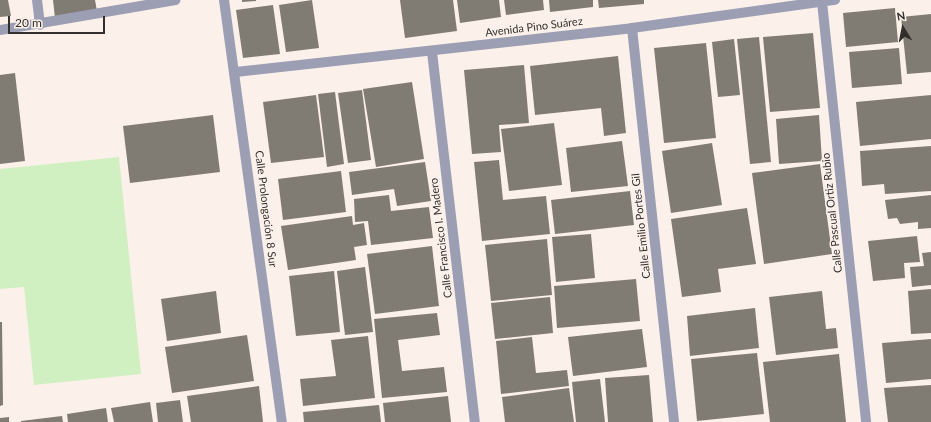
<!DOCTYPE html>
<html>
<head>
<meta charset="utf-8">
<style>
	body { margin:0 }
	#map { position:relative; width:931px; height:422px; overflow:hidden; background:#fbf1ea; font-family:Lato,sans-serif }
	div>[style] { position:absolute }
	.green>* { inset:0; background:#d1f0c2 }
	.building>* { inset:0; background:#817c73 }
	.minor>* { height:10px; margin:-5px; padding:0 5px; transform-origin:5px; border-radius:5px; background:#9c9eb4 }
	span { translate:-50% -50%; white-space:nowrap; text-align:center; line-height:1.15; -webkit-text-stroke:3px #fbf1ea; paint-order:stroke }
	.street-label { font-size:11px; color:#322e2b }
	.north { position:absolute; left:883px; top:8px; width:40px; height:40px; -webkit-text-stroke:3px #fbf1ea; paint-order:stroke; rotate:350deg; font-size:11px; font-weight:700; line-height:16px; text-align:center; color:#322e2b }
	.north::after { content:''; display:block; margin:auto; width:14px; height:18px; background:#322e2b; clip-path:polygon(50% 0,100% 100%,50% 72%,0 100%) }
	.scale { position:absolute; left:8px; top:16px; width:97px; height:18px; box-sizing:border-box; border:2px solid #322e2b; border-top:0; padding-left:5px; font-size:12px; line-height:14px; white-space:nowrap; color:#322e2b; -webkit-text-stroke:3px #fbf1ea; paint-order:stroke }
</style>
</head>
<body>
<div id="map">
	<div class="green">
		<i style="clip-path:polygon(119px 157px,141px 374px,34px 385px,24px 287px,0 289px,0 169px)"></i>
	</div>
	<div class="building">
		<i style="clip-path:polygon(0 0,8px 0,11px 16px,0 17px)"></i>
		<i style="clip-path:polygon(53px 0,95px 0,97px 11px,55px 18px)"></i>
		<i style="clip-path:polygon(242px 0,256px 0,256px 1px,242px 2px)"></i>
		<i style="clip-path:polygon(312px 0,319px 48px,286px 52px,279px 5px)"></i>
		<i style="clip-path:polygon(400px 0,453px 0,457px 31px,405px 38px)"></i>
		<i style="clip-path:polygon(457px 0,499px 0,501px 17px,460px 23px)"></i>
		<i style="clip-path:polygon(504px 0,543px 0,544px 10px,506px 15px)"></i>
		<i style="clip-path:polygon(549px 0,593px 0,593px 7px,550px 12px)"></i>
		<i style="clip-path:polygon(598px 0,644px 0,644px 4px,599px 8px)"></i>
		<i style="clip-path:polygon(273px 5px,280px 54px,243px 58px,236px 10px)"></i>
		<i style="clip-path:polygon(895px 8px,898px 42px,846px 47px,843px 13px)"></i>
		<i style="clip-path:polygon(931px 14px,931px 72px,907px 74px,901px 17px)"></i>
		<i style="clip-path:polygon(813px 33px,820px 108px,770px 112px,763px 37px)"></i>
		<i style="clip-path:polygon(759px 37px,771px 162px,750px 164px,737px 39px)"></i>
		<i style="clip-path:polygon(734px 39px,740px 95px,718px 97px,712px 42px)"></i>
		<i style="clip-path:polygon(706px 43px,716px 138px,664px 143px,654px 48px)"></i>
		<i style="clip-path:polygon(899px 48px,902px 84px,852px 88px,849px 52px)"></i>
		<i style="clip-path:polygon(618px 56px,626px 133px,604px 136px,601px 108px,535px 115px,530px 66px)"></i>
		<i style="clip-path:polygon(524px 65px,529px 123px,499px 125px,501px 152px,472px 154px,464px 70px)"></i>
		<i style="clip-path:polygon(15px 73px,25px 161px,0 164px,0 75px)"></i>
		<i style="clip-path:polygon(412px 82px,424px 159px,376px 167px,363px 89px)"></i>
		<i style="clip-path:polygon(362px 90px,371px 160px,348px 163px,338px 93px)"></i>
		<i style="clip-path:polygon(335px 92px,344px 164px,327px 167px,318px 94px)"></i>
		<i style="clip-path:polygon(316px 95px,324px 157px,271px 163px,263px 102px)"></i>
		<i style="clip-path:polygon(931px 95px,931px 139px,860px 146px,856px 102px)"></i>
		<i style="clip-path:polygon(213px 115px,220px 172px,130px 183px,123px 126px)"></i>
		<i style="clip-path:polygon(819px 115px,822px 161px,779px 164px,776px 119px)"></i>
		<i style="clip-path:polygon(554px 123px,562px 185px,509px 191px,501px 129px)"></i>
		<i style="clip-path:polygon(622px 141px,628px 186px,571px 192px,566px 148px)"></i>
		<i style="clip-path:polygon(712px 143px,722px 205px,671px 213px,662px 151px)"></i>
		<i style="clip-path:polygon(931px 146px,931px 191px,885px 194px,884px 184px,862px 186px,860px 151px)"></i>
		<i style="clip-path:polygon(499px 160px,503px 200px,546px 196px,550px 234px,482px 241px,474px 162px)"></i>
		<i style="clip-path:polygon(425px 162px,431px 201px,397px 206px,394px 189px,352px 195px,349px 172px)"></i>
		<i style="clip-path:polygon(820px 164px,832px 254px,764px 264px,752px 173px)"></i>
		<i style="clip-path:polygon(341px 171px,346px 212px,283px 220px,278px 179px)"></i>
		<i style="clip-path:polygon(630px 191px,634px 225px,555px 234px,551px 200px)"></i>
		<i style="clip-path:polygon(389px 195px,391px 211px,429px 207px,433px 238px,371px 245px,368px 221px,355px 222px,354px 199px)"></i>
		<i style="clip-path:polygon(931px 195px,931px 228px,918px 229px,918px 222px,900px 224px,897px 218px,888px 219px,885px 200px)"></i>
		<i style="clip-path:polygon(747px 208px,756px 264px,718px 269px,721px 292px,682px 297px,671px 219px)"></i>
		<i style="clip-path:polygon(352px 216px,353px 225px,364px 223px,367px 245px,354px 247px,356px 260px,288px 270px,281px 226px)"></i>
		<i style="clip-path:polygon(591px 234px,595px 278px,556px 282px,552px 237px)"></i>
		<i style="clip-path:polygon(917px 236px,920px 262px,904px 263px,905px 278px,873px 281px,868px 241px)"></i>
		<i style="clip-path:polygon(547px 239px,552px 295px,491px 301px,485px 245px)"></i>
		<i style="clip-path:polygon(432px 246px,439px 306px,375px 314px,367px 254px)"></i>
		<i style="clip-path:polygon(931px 252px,931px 285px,912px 287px,910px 267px,924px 266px,922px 253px)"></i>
		<i style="clip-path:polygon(365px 267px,373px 332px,345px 335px,337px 271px)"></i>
		<i style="clip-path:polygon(334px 271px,340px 332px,296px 336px,289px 276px)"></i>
		<i style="clip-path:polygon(636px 279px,640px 321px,557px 328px,554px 286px)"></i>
		<i style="clip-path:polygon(931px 289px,931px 333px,911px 334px,908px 291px)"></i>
		<i style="clip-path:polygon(216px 291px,221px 333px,167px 341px,161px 299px)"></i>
		<i style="clip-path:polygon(822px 291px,826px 329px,836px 328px,838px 348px,776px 355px,769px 297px)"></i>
		<i style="clip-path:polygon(550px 297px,553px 333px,495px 339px,491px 303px)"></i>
		<i style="clip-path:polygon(755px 308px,759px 348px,690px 356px,687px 316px)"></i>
		<i style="clip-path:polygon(437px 313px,440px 335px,398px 340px,402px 371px,444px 367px,447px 392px,382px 398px,374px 319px)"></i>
		<i style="clip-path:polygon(0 322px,2px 322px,3px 405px,0 406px)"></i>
		<i style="clip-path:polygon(642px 329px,647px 367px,573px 376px,568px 337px)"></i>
		<i style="clip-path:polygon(247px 335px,254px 381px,172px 393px,165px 347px)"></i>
		<i style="clip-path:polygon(368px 336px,375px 398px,303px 406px,300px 379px,336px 376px,331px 340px)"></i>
		<i style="clip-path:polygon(532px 337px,536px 373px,567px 370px,569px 386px,501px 394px,496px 341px)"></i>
		<i style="clip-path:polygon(931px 339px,931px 379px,886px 383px,882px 343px)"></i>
		<i style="clip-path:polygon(757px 353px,764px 414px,697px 421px,691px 359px)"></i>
		<i style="clip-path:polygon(839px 354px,846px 422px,770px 422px,763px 362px)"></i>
		<i style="clip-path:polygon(649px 375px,653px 422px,608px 422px,605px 378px)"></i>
		<i style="clip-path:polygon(600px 379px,605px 422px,576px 422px,572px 382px)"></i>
		<i style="clip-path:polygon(931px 385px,931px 422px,888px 422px,884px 388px)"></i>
		<i style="clip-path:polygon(259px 386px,263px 422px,191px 422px,187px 396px)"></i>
		<i style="clip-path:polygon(569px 388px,574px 422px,505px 422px,502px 397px)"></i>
		<i style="clip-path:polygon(448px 396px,451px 422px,385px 422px,383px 403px)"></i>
		<i style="clip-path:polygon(180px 400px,183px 422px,158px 422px,156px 403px)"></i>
		<i style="clip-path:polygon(150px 402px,153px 422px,114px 422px,111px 408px)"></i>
		<i style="clip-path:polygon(379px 405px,381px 422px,304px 422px,303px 412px)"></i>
		<i style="clip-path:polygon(106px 408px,108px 422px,68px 422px,67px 414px)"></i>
		<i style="clip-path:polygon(62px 416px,63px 422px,21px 422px,21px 421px)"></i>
		<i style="clip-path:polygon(9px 417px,9px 422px,0 422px,0 418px)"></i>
	</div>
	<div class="minor">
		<i style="left:37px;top:0;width:25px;rotate:83deg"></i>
		<i style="left:224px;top:0;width:426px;rotate:82.2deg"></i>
		<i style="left:822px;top:2px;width:422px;rotate:84deg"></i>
		<i style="left:632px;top:28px;width:396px;rotate:83.9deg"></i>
		<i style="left:0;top:30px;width:178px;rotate:-9.7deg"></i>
		<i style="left:432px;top:52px;width:372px;rotate:83.4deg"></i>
		<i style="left:236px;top:72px;width:398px;rotate:-6.3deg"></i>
		<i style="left:632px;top:28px;width:205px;rotate:-7.9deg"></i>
	</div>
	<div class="street-label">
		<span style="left:534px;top:27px;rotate:-7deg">Avenida Pino Suárez</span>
		<span style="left:266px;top:209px;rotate:83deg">Calle Prolongación 8 Sur</span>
		<span style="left:832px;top:213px;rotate:-96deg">Calle Pascual Ortiz Rubio</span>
		<span style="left:641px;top:226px;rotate:-96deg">Calle Emilio Portes Gil</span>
		<span style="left:441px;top:238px;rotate:-97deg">Calle Francisco I. Madero</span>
	</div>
	<div class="north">N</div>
	<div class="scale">20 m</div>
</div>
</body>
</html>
